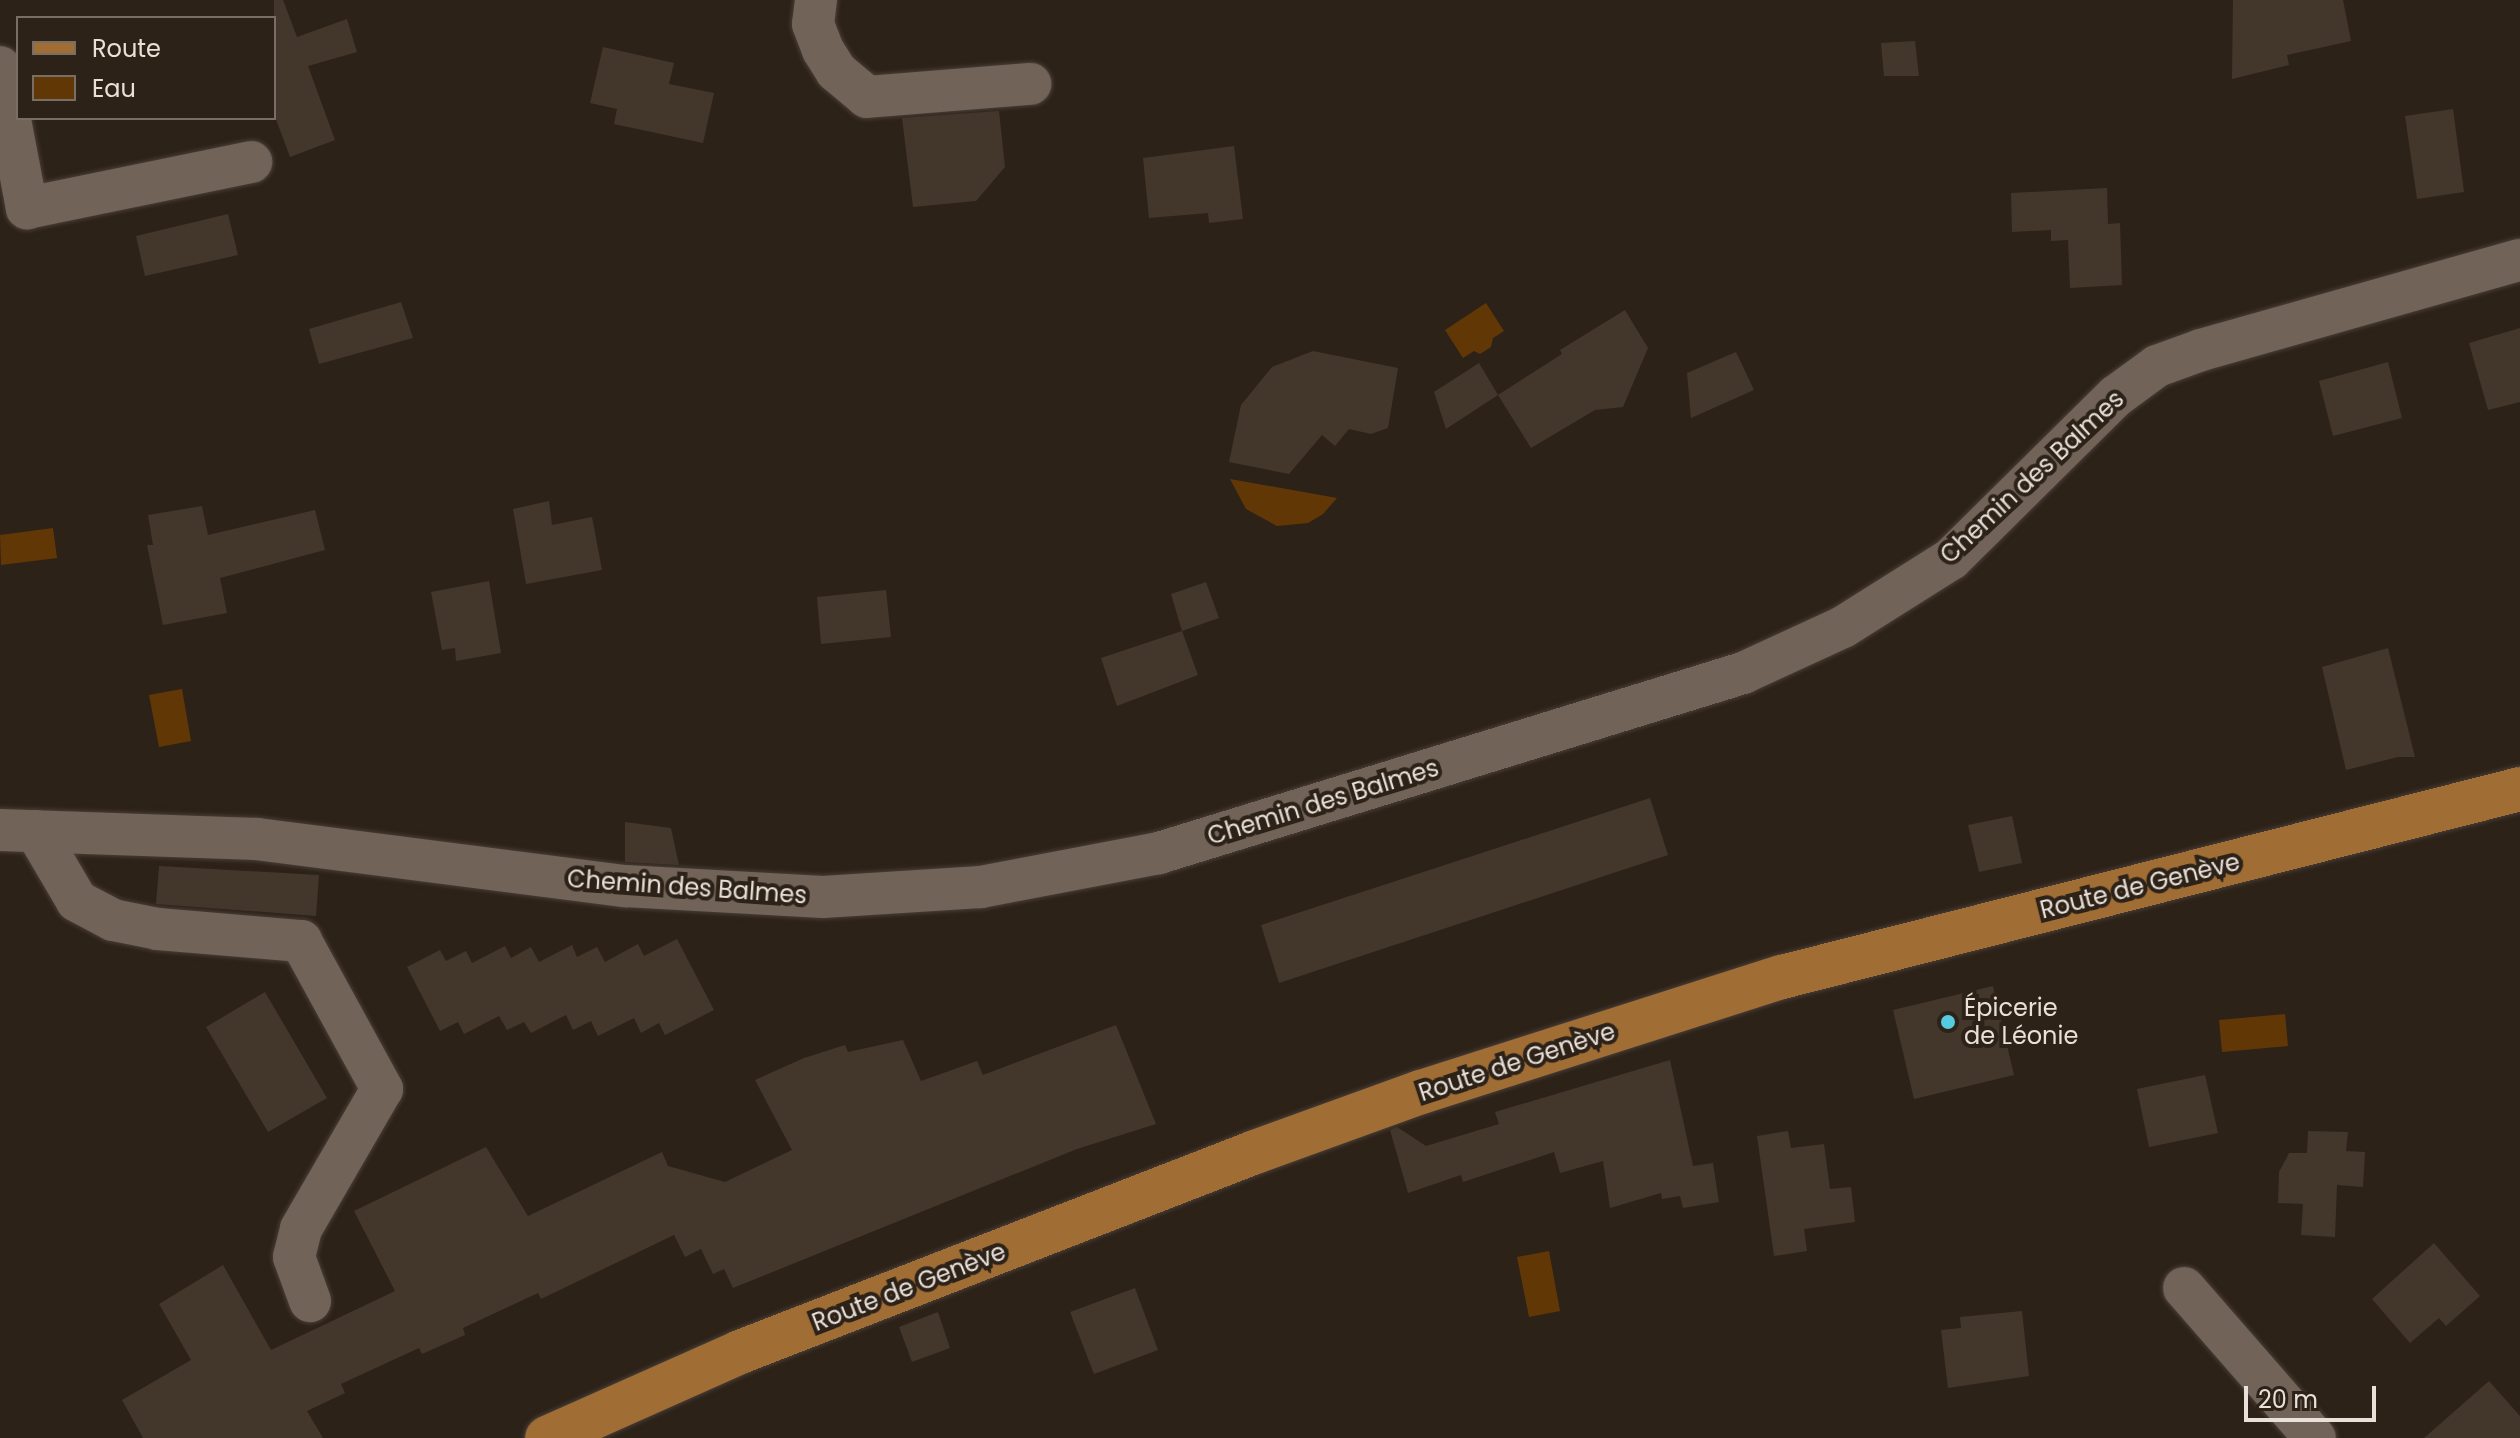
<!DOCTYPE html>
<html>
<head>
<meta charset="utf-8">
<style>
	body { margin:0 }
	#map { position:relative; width:2520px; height:1438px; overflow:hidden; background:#2d2218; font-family:Poppins,sans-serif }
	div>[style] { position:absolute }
	.water>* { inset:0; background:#623706 }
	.building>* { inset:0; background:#43372c }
	.roads { filter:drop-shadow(0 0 2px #483e37) drop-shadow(0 0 2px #483e37) }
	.minor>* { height:42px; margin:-21px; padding:0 21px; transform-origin:21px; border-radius:21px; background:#716358 }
	.primary>* { height:44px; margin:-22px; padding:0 22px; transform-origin:22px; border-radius:22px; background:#a06d35 }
	.dots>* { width:22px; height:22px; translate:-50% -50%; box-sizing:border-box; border:4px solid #2d2218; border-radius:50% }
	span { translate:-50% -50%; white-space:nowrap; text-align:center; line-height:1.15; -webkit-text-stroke:8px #2d2218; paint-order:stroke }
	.street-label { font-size:24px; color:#e8e0d9 }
	.poi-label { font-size:24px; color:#e8e0d9 }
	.left { translate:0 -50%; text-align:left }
	.legend { position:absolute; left:16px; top:16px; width:260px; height:104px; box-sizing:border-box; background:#2d2218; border:2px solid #786e65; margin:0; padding:10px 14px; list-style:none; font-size:24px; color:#e8e0d9 }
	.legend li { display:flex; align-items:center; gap:16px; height:40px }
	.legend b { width:40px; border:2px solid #786e65 }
	.scale { position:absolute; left:2244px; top:1386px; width:132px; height:36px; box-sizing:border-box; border:4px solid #e8e0d9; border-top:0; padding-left:10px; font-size:24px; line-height:28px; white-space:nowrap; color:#e8e0d9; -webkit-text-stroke:6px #2d2218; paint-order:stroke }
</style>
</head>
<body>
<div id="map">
	<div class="water">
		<i style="clip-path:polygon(1486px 303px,1504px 331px,1493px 338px,1491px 347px,1480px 354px,1474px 351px,1463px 358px,1445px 330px)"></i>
		<i style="clip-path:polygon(1230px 479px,1337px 498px,1323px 514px,1308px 523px,1277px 526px,1246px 509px)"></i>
		<i style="clip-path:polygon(53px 528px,57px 558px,1px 565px,0 535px)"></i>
		<i style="clip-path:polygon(182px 689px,191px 741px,159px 747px,149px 695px)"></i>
		<i style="clip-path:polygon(2285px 1014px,2288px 1046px,2222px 1052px,2219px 1020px)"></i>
		<i style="clip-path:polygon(1549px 1251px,1560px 1311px,1529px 1317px,1517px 1257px)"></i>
	</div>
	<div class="building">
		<i style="clip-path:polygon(274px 0,283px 0,297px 37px,347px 19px,357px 52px,308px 66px,335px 140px,290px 157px,274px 114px)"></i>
		<i style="clip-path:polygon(2233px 0,2343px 0,2351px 41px,2287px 55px,2289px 65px,2232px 79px)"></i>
		<i style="clip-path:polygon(1915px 41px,1919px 76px,1884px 76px,1881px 43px)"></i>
		<i style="clip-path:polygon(603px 47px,674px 63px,669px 84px,714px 93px,703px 143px,614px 124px,617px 109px,590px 103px)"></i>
		<i style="clip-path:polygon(2453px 109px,2464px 192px,2417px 199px,2405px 116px)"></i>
		<i style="clip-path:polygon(999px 111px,1005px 167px,976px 201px,913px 207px,902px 118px)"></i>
		<i style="clip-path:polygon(1234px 146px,1243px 219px,1209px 223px,1208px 213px,1149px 218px,1143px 158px)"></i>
		<i style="clip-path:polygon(2107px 188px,2108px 224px,2120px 223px,2122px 285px,2070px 288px,2068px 240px,2051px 241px,2051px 230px,2012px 232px,2011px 193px)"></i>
		<i style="clip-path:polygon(228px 214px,238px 255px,145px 276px,136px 236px)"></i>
		<i style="clip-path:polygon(401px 302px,413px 338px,319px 364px,309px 329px)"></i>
		<i style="clip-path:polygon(1625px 310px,1648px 348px,1623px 407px,1595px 410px,1531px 448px,1498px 395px,1562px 354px,1560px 350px)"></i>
		<i style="clip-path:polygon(2520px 328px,2520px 402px,2488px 410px,2469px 343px)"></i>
		<i style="clip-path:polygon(1313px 351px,1398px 368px,1388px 428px,1371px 434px,1349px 429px,1335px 446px,1322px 435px,1289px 474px,1229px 462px,1241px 405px,1272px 367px)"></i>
		<i style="clip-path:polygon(1736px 352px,1754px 390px,1691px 418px,1687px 373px)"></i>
		<i style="clip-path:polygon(2388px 362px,2402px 418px,2333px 436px,2319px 381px)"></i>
		<i style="clip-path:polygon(1479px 363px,1498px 395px,1446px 429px,1434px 392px)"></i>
		<i style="clip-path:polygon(549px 501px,552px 525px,592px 517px,602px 570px,526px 584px,513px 509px)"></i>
		<i style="clip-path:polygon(202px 506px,208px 535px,315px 510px,325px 550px,220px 578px,227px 613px,163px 625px,147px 545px,153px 545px,148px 515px)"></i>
		<i style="clip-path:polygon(489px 581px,501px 653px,456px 661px,455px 648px,442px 650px,431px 592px)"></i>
		<i style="clip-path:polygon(1206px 582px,1219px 618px,1182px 631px,1171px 594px)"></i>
		<i style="clip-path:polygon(886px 590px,891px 637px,821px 644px,817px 597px)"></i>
		<i style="clip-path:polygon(1182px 631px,1198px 675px,1117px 706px,1101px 658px)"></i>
		<i style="clip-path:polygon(2388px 648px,2415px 757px,2398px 757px,2346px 770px,2322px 667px)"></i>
		<i style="clip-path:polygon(1650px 798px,1668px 855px,1279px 983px,1261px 925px)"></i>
		<i style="clip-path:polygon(2012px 816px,2022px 863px,1979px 872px,1968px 825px)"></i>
		<i style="clip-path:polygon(625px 822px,671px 828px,679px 865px,625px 862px)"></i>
		<i style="clip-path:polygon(159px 866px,319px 875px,316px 916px,156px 904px)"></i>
		<i style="clip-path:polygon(677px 939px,714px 1010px,665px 1035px,659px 1023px,641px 1033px,634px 1018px,598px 1036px,591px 1021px,573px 1030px,566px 1015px,531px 1033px,524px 1022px,507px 1030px,499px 1016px,464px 1034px,458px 1022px,440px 1031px,407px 967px,440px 950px,446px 961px,466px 951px,472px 963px,505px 946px,511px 958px,531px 947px,539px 962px,572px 945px,577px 957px,597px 947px,605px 962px,638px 944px,644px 956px)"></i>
		<i style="clip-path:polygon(1993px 986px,2014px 1075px,1914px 1099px,1893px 1010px)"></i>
		<i style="clip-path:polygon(265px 992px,327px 1098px,268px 1132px,206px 1027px)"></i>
		<i style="clip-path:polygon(1116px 1025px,1156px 1124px,1077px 1149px,733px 1288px,724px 1269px,713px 1274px,701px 1249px,685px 1257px,674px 1235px,541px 1299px,538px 1293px,463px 1328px,465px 1335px,422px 1354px,419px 1348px,341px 1384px,345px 1393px,307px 1411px,323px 1438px,143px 1438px,122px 1400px,191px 1360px,159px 1304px,223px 1265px,271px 1350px,395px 1291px,354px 1211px,486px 1147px,528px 1216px,662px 1152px,668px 1166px,725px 1182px,792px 1150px,755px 1080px,804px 1058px,845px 1045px,848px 1052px,903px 1040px,921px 1081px,977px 1061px,983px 1075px)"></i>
		<i style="clip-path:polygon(1670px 1060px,1693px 1166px,1713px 1163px,1719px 1202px,1683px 1208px,1680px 1196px,1662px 1199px,1661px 1193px,1610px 1208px,1603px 1161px,1560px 1173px,1554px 1152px,1463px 1182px,1461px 1175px,1408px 1193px,1390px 1130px,1397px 1127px,1426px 1146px,1499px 1124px,1495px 1112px)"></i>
		<i style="clip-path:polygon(2205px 1075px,2218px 1133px,2149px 1147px,2137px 1089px)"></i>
		<i style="clip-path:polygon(1788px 1131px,1791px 1148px,1824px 1144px,1830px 1189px,1851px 1187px,1855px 1222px,1804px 1229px,1807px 1251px,1774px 1256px,1757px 1136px)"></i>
		<i style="clip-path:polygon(2308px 1131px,2348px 1132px,2346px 1151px,2365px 1152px,2363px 1187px,2337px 1185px,2335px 1237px,2301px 1235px,2303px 1204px,2278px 1203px,2279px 1172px,2289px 1153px,2307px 1153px)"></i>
		<i style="clip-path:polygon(2434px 1243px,2480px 1296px,2446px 1326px,2439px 1318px,2410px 1343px,2372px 1299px)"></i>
		<i style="clip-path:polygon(1135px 1288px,1158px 1350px,1094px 1374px,1070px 1312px)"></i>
		<i style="clip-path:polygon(2022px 1311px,2029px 1376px,1948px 1388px,1941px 1330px,1961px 1328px,1960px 1317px)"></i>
		<i style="clip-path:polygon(938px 1312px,950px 1348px,912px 1362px,899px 1327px)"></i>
		<i style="clip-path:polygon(2489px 1381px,2520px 1416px,2520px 1438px,2424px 1438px)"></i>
	</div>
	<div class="roads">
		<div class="minor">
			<i style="left:816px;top:0;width:24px;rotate:97deg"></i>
			<i style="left:813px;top:24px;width:28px;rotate:69deg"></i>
			<i style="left:823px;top:50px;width:25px;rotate:58deg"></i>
			<i style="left:836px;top:71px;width:40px;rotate:40deg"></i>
			<i style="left:867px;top:97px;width:164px;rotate:-4.6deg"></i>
			<i style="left:0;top:67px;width:144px;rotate:79.2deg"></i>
			<i style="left:27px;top:208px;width:229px;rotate:-11.6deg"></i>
			<i style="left:0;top:830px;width:257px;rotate:2deg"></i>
			<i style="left:257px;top:839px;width:371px;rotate:7.3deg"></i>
			<i style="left:625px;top:886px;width:198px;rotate:3.2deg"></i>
			<i style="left:823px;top:897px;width:158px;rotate:-3.6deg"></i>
			<i style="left:981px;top:887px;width:181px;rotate:-10.8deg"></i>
			<i style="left:1159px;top:853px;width:611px;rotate:-17.13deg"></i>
			<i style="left:1743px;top:673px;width:110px;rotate:-24.7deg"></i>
			<i style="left:1843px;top:627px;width:128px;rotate:-32.2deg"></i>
			<i style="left:1951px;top:559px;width:232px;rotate:-44.7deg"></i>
			<i style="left:2116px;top:396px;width:51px;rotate:-36.2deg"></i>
			<i style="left:2157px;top:366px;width:47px;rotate:-20deg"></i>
			<i style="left:2201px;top:350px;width:331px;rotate:-15.8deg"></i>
			<i style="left:36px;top:831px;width:81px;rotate:59.6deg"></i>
			<i style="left:77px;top:901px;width:41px;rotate:27.8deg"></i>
			<i style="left:113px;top:920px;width:46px;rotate:11.3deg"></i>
			<i style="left:158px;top:929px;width:144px;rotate:4.8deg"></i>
			<i style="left:301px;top:941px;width:169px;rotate:61.3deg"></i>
			<i style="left:382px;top:1089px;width:162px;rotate:120.1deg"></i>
			<i style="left:301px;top:1229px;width:29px;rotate:104deg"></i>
			<i style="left:294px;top:1257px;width:47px;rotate:70deg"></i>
			<i style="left:2184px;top:1288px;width:199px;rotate:48.9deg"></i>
		</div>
		<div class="primary">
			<i style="left:547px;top:1438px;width:211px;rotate:-24deg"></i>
			<i style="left:740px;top:1352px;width:552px;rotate:-21.22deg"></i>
			<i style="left:1255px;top:1152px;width:177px;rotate:-19.9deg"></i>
			<i style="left:1421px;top:1092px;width:379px;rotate:-17.7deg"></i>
			<i style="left:1782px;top:977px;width:762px;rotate:-14.29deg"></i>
		</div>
	</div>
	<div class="dots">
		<i style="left:1948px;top:1022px;background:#55cae0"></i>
	</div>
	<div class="street-label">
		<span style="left:2032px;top:477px;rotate:-43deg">Chemin des Balmes</span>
		<span style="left:1323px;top:802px;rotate:-17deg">Chemin des Balmes</span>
		<span style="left:2140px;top:886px;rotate:-14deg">Route de Genève</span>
		<span style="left:687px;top:887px;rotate:4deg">Chemin des Balmes</span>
		<span style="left:1517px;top:1062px;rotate:-18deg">Route de Genève</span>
		<span style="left:909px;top:1287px;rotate:-21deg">Route de Genève</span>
	</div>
	<div class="poi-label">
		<span class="left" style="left:1964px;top:1022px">Épicerie<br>de Léonie</span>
	</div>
	<ul class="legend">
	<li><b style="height:10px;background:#a06d35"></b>Route</li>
	<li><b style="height:22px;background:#623706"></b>Eau</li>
	</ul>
	<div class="scale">20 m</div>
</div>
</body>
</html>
